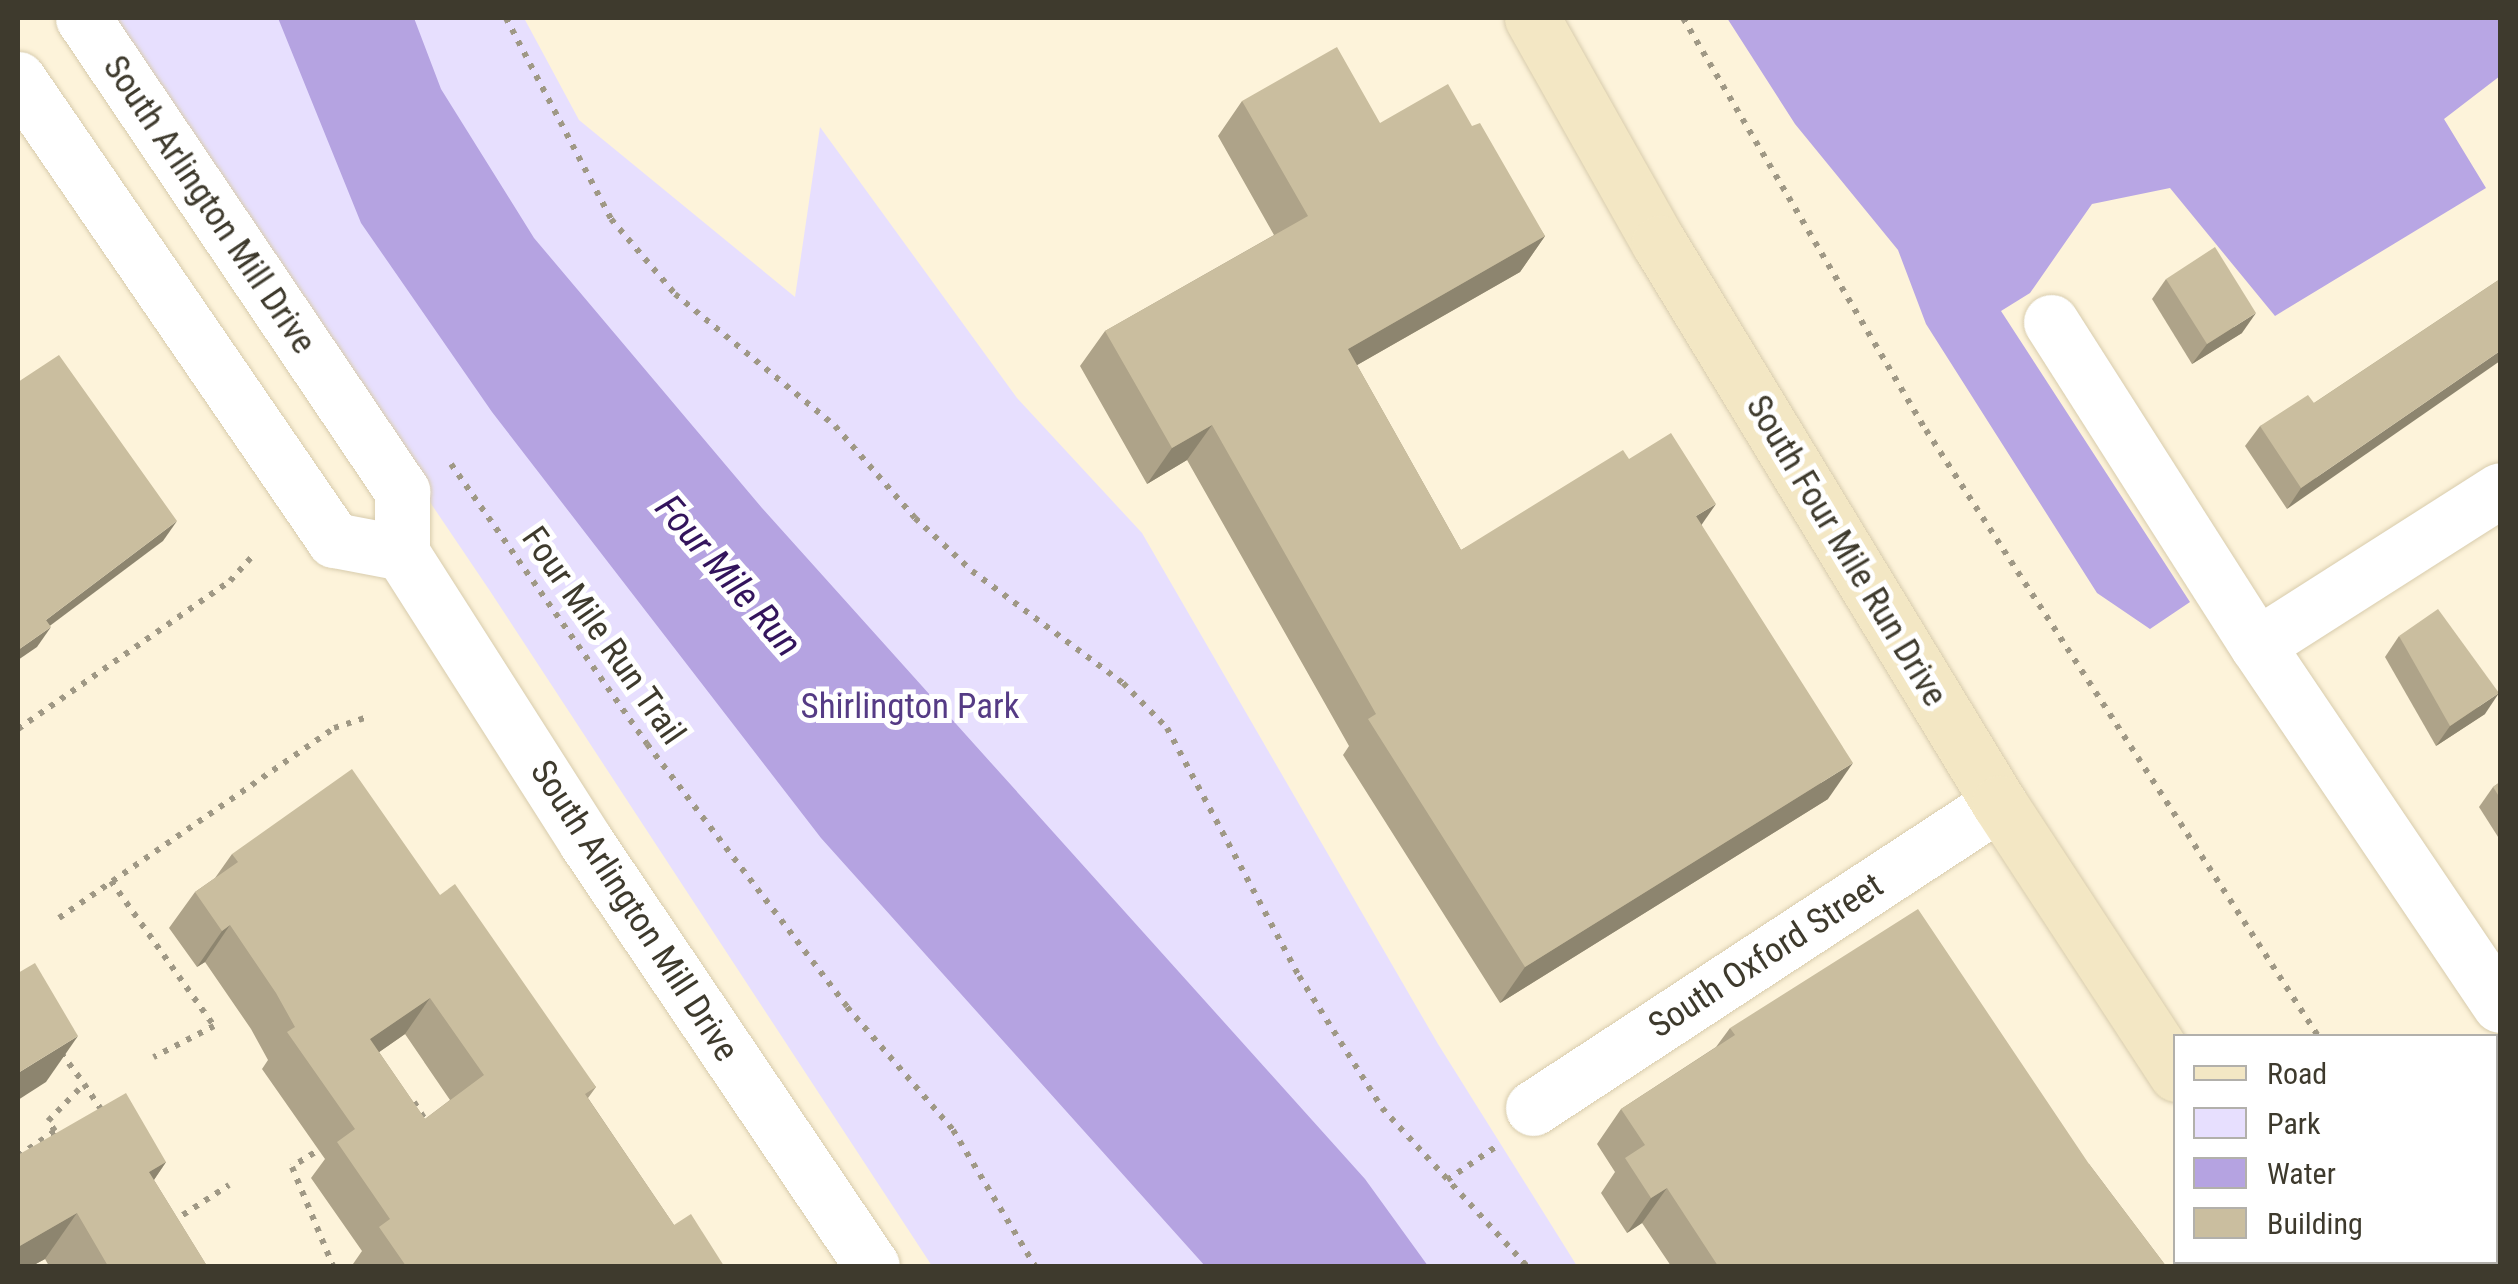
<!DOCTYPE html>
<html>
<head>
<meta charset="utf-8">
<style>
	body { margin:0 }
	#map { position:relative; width:2518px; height:1284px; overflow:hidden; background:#fdf3da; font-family:"Roboto Condensed",sans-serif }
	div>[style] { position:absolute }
	.green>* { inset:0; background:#e7dffe }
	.forest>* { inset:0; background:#b8a6e4 }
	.water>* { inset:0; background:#b5a3e1 }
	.path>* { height:6px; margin-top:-3px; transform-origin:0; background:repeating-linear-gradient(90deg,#9f9885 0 5px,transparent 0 13px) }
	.roads { filter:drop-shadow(0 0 2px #d8ccad) drop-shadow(0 0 2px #d8ccad) }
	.minor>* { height:55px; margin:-27.5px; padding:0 27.5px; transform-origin:27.5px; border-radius:27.5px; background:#fff }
	.tertiary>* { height:55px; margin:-27.5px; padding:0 27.5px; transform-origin:27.5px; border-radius:27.5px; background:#fff }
	.secondary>* { height:55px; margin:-27.5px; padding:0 27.5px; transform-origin:27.5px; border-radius:27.5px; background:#f3e7c4 }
	.wall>* { inset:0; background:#aea389 }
	.shaded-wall>* { inset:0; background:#8d856f }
	.building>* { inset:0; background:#cabe9f }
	span { translate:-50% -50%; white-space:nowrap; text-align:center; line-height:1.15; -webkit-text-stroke:10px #fff; paint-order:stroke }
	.street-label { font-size:35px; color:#3e3a2d }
	.park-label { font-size:35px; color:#553b85 }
	.water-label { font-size:38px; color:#33145c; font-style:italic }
	.frame { position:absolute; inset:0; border:20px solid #3e3a2d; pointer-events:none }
	.legend { position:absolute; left:2173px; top:1034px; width:325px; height:230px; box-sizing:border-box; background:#fff; border:2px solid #b2b0ab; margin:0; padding:12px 18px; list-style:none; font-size:30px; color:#3e3a2d }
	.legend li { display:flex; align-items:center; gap:20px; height:50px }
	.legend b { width:50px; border:2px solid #b2b0ab }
</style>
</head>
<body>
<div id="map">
	<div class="green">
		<i style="clip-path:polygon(103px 18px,524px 18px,579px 120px,795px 297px,820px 127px,1017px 398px,1142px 533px,1438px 1044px,1577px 1266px,932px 1266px,490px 591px)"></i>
	</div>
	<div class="forest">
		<i style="clip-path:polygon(1727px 18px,2500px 18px,2500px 76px,2444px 119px,2486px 188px,2275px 316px,2170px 188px,2092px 204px,2030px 293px,2001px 311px,2190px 602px,2150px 629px,2097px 593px,1926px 324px,1898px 250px,1795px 124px)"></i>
	</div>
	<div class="water">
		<i style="clip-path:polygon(278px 18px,414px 18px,441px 89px,534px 238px,762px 508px,1365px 1179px,1428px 1266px,1205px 1266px,821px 838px,492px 412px,361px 223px)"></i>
	</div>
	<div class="path">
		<i style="left:506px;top:18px;width:227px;rotate:62.4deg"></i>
		<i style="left:611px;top:219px;width:99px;rotate:49.5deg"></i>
		<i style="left:675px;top:294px;width:207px;rotate:39.5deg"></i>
		<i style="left:835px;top:426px;width:122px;rotate:49deg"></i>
		<i style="left:915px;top:518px;width:78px;rotate:42.9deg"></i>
		<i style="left:972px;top:571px;width:188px;rotate:36.6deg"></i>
		<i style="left:1123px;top:683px;width:63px;rotate:45.6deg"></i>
		<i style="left:1167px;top:728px;width:281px;rotate:62deg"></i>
		<i style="left:1299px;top:976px;width:156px;rotate:57.8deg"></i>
		<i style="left:1382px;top:1108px;width:214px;rotate:47.5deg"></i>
		<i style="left:1683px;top:18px;width:478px;rotate:59.5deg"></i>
		<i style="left:1926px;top:430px;width:722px;rotate:57.1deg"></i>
		<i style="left:451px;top:464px;width:342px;rotate:55deg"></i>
		<i style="left:647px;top:744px;width:330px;rotate:52.7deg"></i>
		<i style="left:847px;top:1007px;width:162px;rotate:49.2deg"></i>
		<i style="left:953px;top:1130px;width:159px;rotate:58.9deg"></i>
		<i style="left:18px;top:729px;width:259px;rotate:-34.9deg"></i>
		<i style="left:230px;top:581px;width:36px;rotate:-48deg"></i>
		<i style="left:111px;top:881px;width:178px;rotate:54.6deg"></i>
		<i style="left:214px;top:1026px;width:68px;rotate:152.7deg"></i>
		<i style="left:59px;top:918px;width:334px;rotate:-34.6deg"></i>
		<i style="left:334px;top:728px;width:35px;rotate:-18deg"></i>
		<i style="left:61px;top:1053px;width:39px;rotate:53deg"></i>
		<i style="left:405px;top:1103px;width:9px;rotate:-6deg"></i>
		<i style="left:414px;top:1102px;width:28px;rotate:58deg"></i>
		<i style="left:325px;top:1146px;width:39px;rotate:148deg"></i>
		<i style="left:292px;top:1167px;width:107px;rotate:67.5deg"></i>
		<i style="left:18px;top:1156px;width:45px;rotate:-34deg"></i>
		<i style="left:55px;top:1131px;width:12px;rotate:-125deg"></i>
		<i style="left:48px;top:1121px;width:52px;rotate:-45.8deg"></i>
		<i style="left:84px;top:1084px;width:36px;rotate:56deg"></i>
		<i style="left:1447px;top:1180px;width:64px;rotate:-34.2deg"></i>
		<i style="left:172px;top:1222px;width:68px;rotate:-33deg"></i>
		<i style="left:2472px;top:1262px;width:6px;rotate:45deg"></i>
	</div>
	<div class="roads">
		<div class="minor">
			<i style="left:2051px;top:322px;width:383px;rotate:57.5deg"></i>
			<i style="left:2257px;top:645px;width:434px;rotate:56deg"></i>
			<i style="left:2257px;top:645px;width:288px;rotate:-32.5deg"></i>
			<i style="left:1533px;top:1108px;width:557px;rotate:-33.21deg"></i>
		</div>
		<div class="tertiary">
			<i style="left:83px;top:18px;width:571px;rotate:56deg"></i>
			<i style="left:402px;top:491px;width:62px;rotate:90deg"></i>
			<i style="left:402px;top:553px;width:343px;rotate:57.5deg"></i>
			<i style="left:586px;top:842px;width:511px;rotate:56deg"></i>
			<i style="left:18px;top:79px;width:559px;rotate:55.57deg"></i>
			<i style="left:334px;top:540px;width:69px;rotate:10.8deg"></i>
		</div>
		<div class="secondary">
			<i style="left:1532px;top:18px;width:258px;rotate:60.6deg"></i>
			<i style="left:1659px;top:243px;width:655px;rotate:58.74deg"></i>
			<i style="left:1999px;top:803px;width:324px;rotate:56.8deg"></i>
			<i style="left:2314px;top:1262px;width:6px;rotate:45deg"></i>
		</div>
	</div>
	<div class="wall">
		<i style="clip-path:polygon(1242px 101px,1380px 123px,1472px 126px,1545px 236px,1520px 272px,1357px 365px,1461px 550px,1629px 459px,1701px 524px,1828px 799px,1500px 1003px,1343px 755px,1349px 746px,1187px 460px,1147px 484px,1080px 366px,1105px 331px,1274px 235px,1218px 136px)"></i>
		<i style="clip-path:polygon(2166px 279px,2242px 333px,2192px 364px,2152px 299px)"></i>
		<i style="clip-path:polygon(2500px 279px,2287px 509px,2245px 446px,2260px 426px,2314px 403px)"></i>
		<i style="clip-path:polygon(2399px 636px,2485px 714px,2436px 746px,2385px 657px)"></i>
		<i style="clip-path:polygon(2500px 782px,2500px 840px,2479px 807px,2493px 787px)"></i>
		<i style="clip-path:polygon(evenodd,232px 854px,440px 895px,596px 1087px,588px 1098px,674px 1225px,724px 1266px,355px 1266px,353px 1264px,362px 1251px,311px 1178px,325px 1159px,262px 1069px,268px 1060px,251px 1029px,205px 962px,197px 967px,169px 928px,195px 892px,215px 878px,232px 854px,405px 1034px,450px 1100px,425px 1119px,379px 1052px,405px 1034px)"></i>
		<i style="clip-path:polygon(1730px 1028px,2089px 1164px,2166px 1266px,1671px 1266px,1642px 1223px,1627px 1233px,1601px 1193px,1615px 1172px,1597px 1144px,1621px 1109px,1716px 1047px)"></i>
		<i style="clip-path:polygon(18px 1155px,166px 1162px,154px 1180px,207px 1266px,49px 1266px,45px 1259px,32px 1266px,18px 1266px)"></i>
	</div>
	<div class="shaded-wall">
		<i style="clip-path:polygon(1545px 236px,1520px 272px,1324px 384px,1348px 349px)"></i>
		<i style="clip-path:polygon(2256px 313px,2242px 333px,2192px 364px,2207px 344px)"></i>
		<i style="clip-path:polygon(2500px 351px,2500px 361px,2287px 509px,2301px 488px)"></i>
		<i style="clip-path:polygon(1212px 425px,1187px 460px,1147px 484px,1172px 448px)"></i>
		<i style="clip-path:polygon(1716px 504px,1691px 540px,1696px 516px)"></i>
		<i style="clip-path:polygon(177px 521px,163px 541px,31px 640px,46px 620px)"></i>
		<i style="clip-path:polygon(51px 627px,37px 647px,18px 660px,18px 650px)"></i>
		<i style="clip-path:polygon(2499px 693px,2485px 714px,2436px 746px,2450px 726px)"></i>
		<i style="clip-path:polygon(1853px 763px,1828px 799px,1500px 1003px,1525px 967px)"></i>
		<i style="clip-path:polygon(230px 925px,205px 962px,197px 967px,222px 931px)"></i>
		<i style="clip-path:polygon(430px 998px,405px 1034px,345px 1076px,370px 1039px)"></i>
		<i style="clip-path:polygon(78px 1036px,46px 1082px,18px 1100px,18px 1073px)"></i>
		<i style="clip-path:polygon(166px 1162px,134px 1209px,149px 1172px)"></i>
		<i style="clip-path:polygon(1667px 1188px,1642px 1223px,1627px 1233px,1651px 1198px)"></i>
		<i style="clip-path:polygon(77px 1213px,45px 1259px,32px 1266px,18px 1266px,18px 1247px)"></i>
	</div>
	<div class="building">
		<i style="clip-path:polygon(1337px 47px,1380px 123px,1448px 84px,1472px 126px,1480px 123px,1545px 236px,1348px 349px,1461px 550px,1623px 450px,1629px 459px,1671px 433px,1716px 504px,1696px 516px,1853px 763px,1525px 967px,1368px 719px,1376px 714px,1212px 425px,1172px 448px,1105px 331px,1308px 216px,1242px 101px)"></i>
		<i style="clip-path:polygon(2215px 247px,2256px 313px,2207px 344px,2166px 279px)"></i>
		<i style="clip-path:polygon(2500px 279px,2500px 351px,2301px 488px,2260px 426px,2308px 395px,2314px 403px)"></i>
		<i style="clip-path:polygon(59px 355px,177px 521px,46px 620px,51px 627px,18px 650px,18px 382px)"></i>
		<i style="clip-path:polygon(2438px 609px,2499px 693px,2450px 726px,2399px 636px)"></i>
		<i style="clip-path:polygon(evenodd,352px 769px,440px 895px,455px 884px,596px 1087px,585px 1094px,674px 1225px,691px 1214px,724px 1266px,406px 1266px,379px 1227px,390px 1219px,337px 1142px,355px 1129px,287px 1032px,295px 1027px,276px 993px,230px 925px,222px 931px,195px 892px,238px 862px,232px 854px,352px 769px,430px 998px,484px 1075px,425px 1119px,370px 1039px,430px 998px)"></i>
		<i style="clip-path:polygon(2500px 782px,2500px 798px,2493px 787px)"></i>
		<i style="clip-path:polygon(1918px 909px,2089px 1164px,2166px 1266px,1718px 1266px,1667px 1188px,1651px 1198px,1625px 1158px,1645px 1145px,1621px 1109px,1735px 1035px,1730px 1028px)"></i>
		<i style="clip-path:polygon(35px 963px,78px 1036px,18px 1073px,18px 973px)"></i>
		<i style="clip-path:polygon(126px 1093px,166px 1162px,149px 1172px,207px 1266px,108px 1266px,77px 1213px,18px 1247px,18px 1155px)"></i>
	</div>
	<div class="street-label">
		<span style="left:209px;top:205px;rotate:56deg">South Arlington Mill Drive</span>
		<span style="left:1846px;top:551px;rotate:59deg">South Four Mile Run Drive</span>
		<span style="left:603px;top:636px;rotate:55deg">Four Mile Run Trail</span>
		<span style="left:634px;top:911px;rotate:57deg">South Arlington Mill Drive</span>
		<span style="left:1766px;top:956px;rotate:-33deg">South Oxford Street</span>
	</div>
	<div class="park-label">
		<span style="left:910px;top:707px">Shirlington Park</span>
	</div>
	<div class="water-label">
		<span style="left:728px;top:576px;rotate:49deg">Four Mile Run</span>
	</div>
	<div class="frame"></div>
	<ul class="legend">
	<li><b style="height:12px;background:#f3e7c4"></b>Road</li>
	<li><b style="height:28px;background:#e7dffe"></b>Park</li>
	<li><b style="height:28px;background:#b5a3e1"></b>Water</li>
	<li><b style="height:28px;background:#cabe9f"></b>Building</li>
	</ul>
</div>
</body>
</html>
